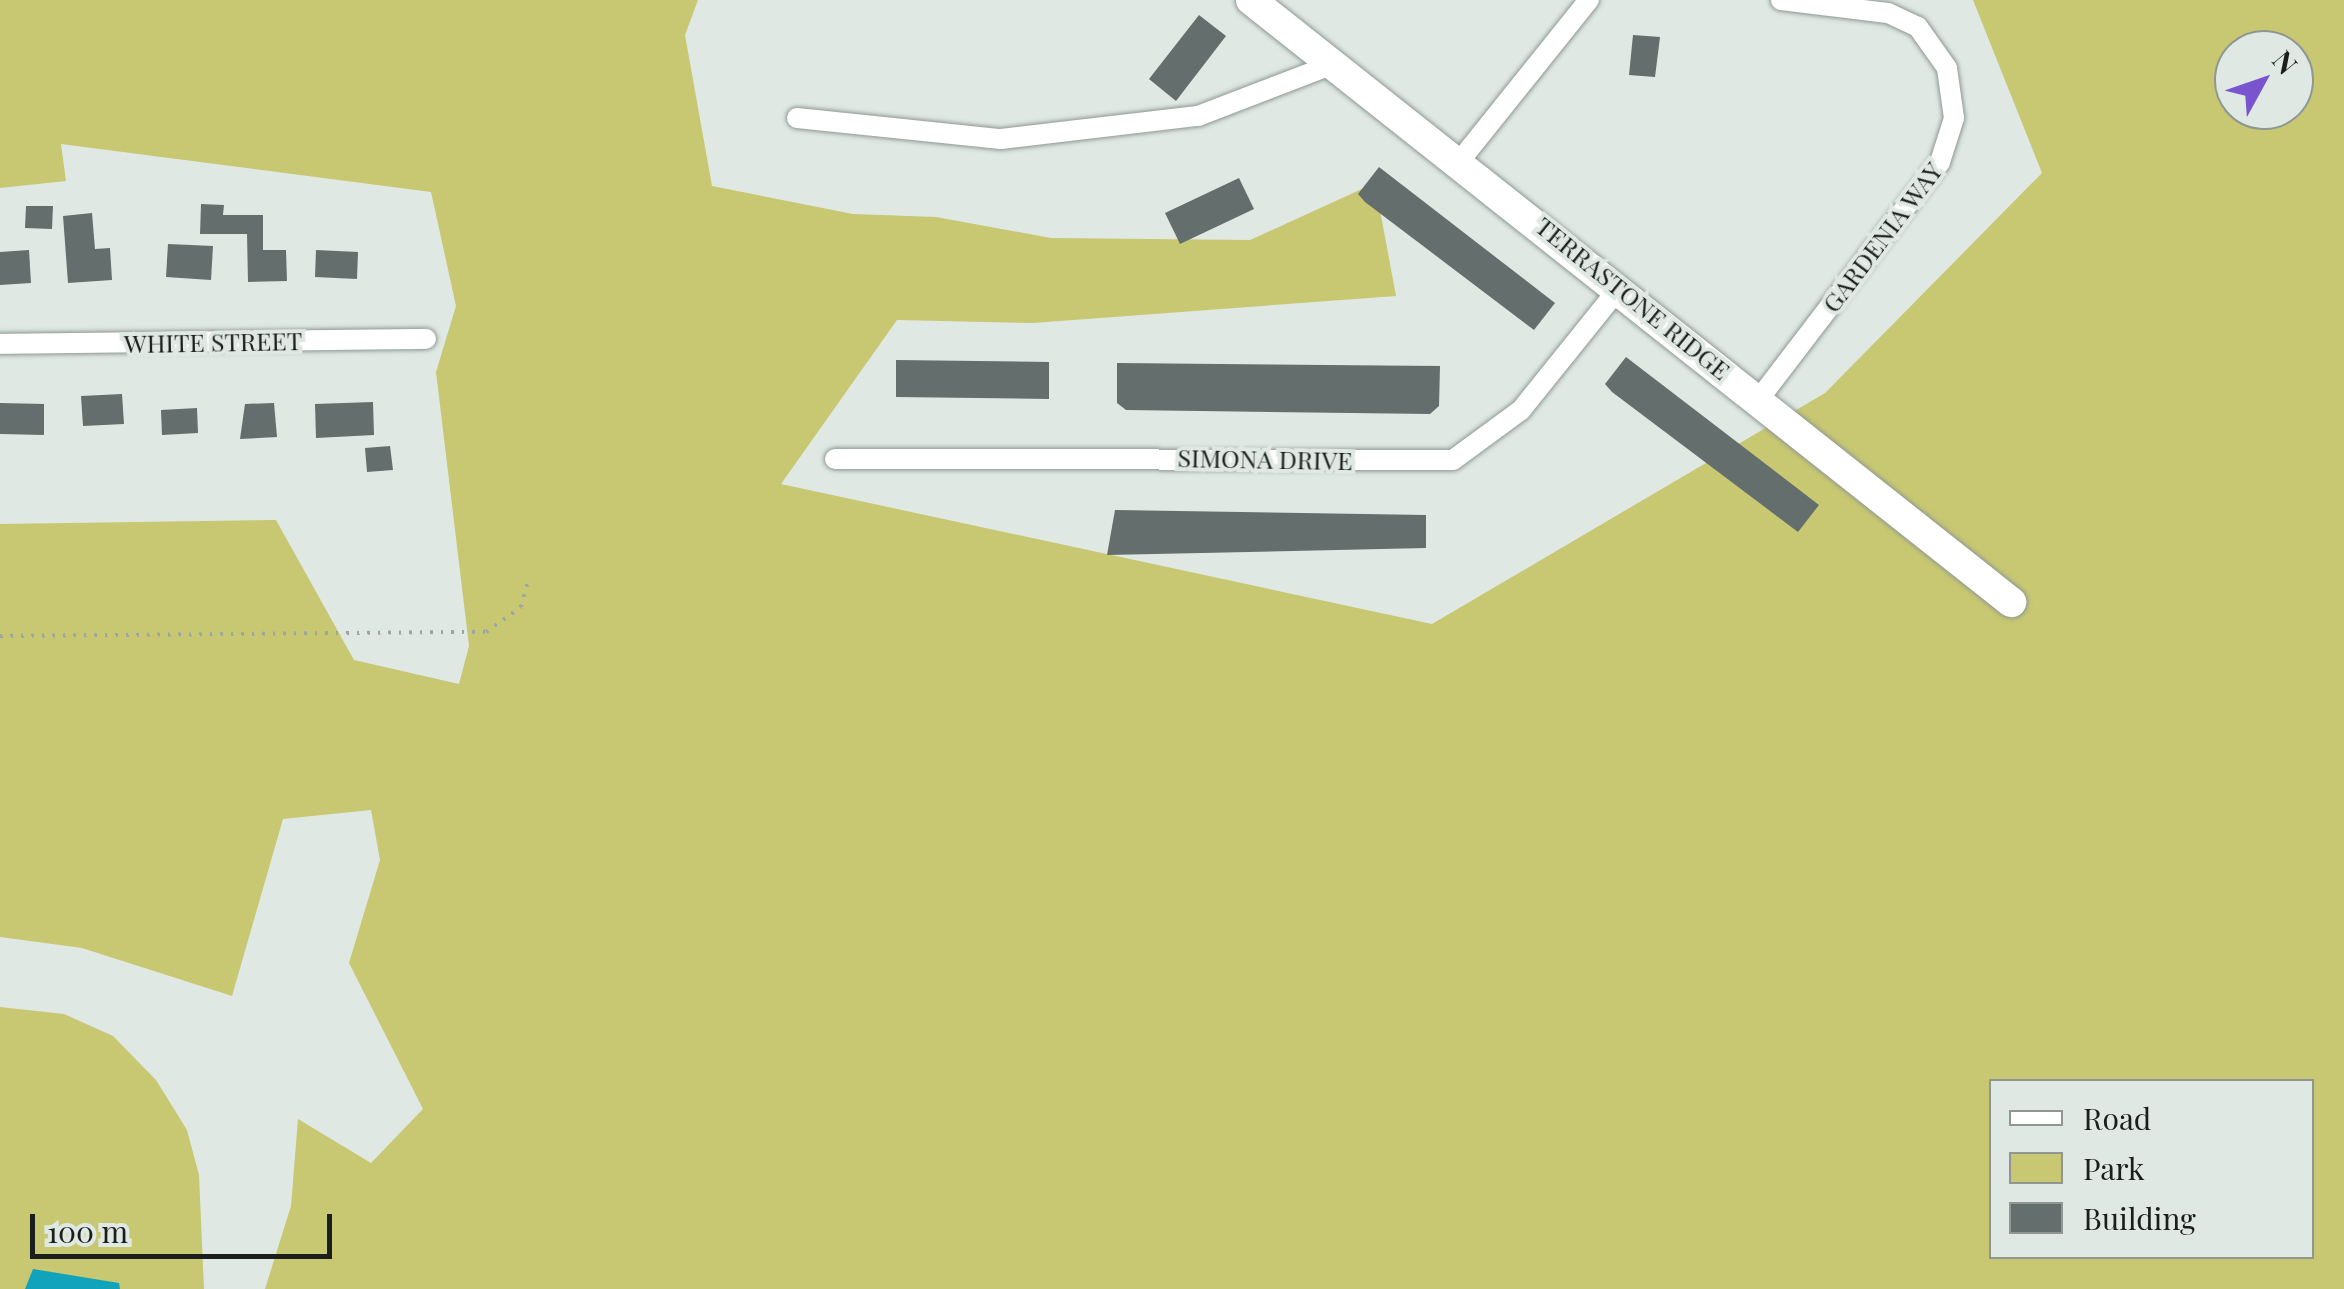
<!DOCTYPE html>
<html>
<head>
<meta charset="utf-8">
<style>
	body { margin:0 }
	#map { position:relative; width:2344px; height:1289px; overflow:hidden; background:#dfe8e3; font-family:"Playfair Display",serif }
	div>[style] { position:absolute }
	.green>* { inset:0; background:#c8c872 }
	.water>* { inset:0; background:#11a3bc }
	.building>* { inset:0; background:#646e6c }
	.path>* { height:4px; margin-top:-2px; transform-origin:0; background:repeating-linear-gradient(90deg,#9fa6a2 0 2.5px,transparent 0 10.5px) }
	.roads { filter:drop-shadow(0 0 2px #8f9893) drop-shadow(0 0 2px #8f9893) }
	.street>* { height:20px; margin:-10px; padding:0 10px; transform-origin:10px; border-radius:10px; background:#fff }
	.secondary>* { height:30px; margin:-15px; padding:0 15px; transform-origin:15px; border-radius:15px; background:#fff }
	span { translate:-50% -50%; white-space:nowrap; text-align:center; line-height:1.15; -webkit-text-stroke:8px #dfe8e3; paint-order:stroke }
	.street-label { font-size:25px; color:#1a1e1c }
	.legend { position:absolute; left:1989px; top:1079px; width:325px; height:180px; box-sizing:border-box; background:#dfe8e3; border:2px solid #909793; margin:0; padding:12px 18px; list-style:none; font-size:30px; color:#1a1e1c }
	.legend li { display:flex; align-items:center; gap:20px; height:50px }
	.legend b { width:50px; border:2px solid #909793 }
	.north { position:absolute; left:2214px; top:30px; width:100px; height:100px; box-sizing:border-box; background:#dfe8e3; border:2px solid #909793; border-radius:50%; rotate:50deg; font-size:28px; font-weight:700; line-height:40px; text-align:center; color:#1a1e1c }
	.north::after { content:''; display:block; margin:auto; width:35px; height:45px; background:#7855cf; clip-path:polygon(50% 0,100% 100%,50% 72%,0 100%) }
	.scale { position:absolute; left:30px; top:1214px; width:302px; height:45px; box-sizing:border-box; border:5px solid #1a1e1c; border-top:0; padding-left:12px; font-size:30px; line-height:35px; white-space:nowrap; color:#1a1e1c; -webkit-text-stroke:8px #dfe8e3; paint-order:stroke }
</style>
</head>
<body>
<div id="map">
	<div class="green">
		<i style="clip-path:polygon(evenodd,0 0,698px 0,685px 35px,712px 186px,853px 214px,936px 217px,1051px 238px,1250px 240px,1375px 183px,1396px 296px,1033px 323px,897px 320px,781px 484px,1432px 624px,1825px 393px,2042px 173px,1973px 0,2344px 0,2344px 1289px,265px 1289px,291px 1206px,298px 1119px,371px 1163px,423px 1109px,349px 963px,380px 860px,371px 810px,283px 819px,232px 996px,82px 948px,0 937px,0 524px,276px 520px,354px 660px,459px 684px,469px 646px,436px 372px,456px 306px,431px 192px,61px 144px,66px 181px,0 188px,0 0,2234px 50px,2294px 50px,2294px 110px,2234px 110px,2234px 50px,0 0,1992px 1082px,2312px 1082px,2312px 1256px,1992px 1256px,1992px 1082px)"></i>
		<i style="clip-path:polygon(0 1007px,64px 1014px,113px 1036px,156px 1080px,187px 1130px,199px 1175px,204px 1289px,0 1289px)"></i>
	</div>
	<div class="water">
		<i style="clip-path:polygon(33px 1269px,119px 1283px,120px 1289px,25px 1289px)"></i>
	</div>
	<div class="building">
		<i style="clip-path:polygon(1199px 15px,1226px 36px,1176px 101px,1149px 79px)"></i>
		<i style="clip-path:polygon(1633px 35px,1660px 37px,1655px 77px,1629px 75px)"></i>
		<i style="clip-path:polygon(1379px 167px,1555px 303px,1534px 330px,1365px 202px,1358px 194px)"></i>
		<i style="clip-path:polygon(1239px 178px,1254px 209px,1180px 244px,1165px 213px)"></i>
		<i style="clip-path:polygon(201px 204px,224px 205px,223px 215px,263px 215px,263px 250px,286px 250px,287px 281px,248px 282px,247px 234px,200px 234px)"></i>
		<i style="clip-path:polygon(26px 206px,53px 206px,52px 229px,25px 228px)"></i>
		<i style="clip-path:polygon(92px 213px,95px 249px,110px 248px,112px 280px,68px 283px,63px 216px)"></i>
		<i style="clip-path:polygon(168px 244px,213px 246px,211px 280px,166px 277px)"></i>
		<i style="clip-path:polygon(29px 250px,31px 283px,0 285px,0 252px)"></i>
		<i style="clip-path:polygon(316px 250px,358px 252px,357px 279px,315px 277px)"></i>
		<i style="clip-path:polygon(1626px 357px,1819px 505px,1798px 532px,1612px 392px,1605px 384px)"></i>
		<i style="clip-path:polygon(896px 360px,1049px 362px,1049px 399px,896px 397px)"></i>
		<i style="clip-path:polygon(1117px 363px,1440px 366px,1439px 406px,1430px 414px,1126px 410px,1117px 403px)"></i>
		<i style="clip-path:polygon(122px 394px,124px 424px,83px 426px,81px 396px)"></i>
		<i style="clip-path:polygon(373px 402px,374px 435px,316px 438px,315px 404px)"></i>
		<i style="clip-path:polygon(0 403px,44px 404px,44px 435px,0 434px)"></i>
		<i style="clip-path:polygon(274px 403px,277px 437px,240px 439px,245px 404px)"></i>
		<i style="clip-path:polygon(197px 408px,198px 433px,162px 435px,161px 410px)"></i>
		<i style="clip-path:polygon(390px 446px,393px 470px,367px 472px,365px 448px)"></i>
		<i style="clip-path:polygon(1115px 510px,1426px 515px,1426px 548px,1107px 555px)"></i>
	</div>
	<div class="path">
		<i style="left:0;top:636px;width:486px;rotate:-0.5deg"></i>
		<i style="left:486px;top:632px;width:43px;rotate:-35.5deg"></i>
		<i style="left:521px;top:607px;width:31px;rotate:-75deg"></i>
	</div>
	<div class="roads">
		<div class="street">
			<i style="left:797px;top:118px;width:205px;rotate:5.9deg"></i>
			<i style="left:1001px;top:139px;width:198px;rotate:-6.7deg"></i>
			<i style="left:1198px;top:116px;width:142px;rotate:-21deg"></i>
			<i style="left:1459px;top:162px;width:208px;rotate:-51.3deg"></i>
			<i style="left:0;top:344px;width:426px;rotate:-0.7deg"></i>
			<i style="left:1759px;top:399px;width:298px;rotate:-52.6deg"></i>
			<i style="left:1940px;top:162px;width:46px;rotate:-72.3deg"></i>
			<i style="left:1954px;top:118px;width:50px;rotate:-98deg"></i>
			<i style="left:1947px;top:68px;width:50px;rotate:-125.3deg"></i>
			<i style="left:1918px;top:27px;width:33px;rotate:-155deg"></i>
			<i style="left:1888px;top:13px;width:108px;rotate:-173.1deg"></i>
			<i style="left:835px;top:459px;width:618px;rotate:0.09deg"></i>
			<i style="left:1453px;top:460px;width:84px;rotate:-36.3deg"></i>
			<i style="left:1521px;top:410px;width:156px;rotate:-51.2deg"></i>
		</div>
		<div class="secondary">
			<i style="left:1251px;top:0;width:970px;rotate:38.38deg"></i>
		</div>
	</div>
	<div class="street-label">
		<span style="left:1882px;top:237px;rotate:-53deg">GARDENIA WAY</span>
		<span style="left:1633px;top:298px;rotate:39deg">TERRASTONE RIDGE</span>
		<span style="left:213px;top:342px;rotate:-1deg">WHITE STREET</span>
		<span style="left:1265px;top:459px;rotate:1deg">SIMONA DRIVE</span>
	</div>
	<ul class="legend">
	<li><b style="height:12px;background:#fff"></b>Road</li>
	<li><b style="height:28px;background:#c8c872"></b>Park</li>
	<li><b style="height:28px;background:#646e6c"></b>Building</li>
	</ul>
	<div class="north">N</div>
	<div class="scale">100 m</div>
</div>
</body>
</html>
